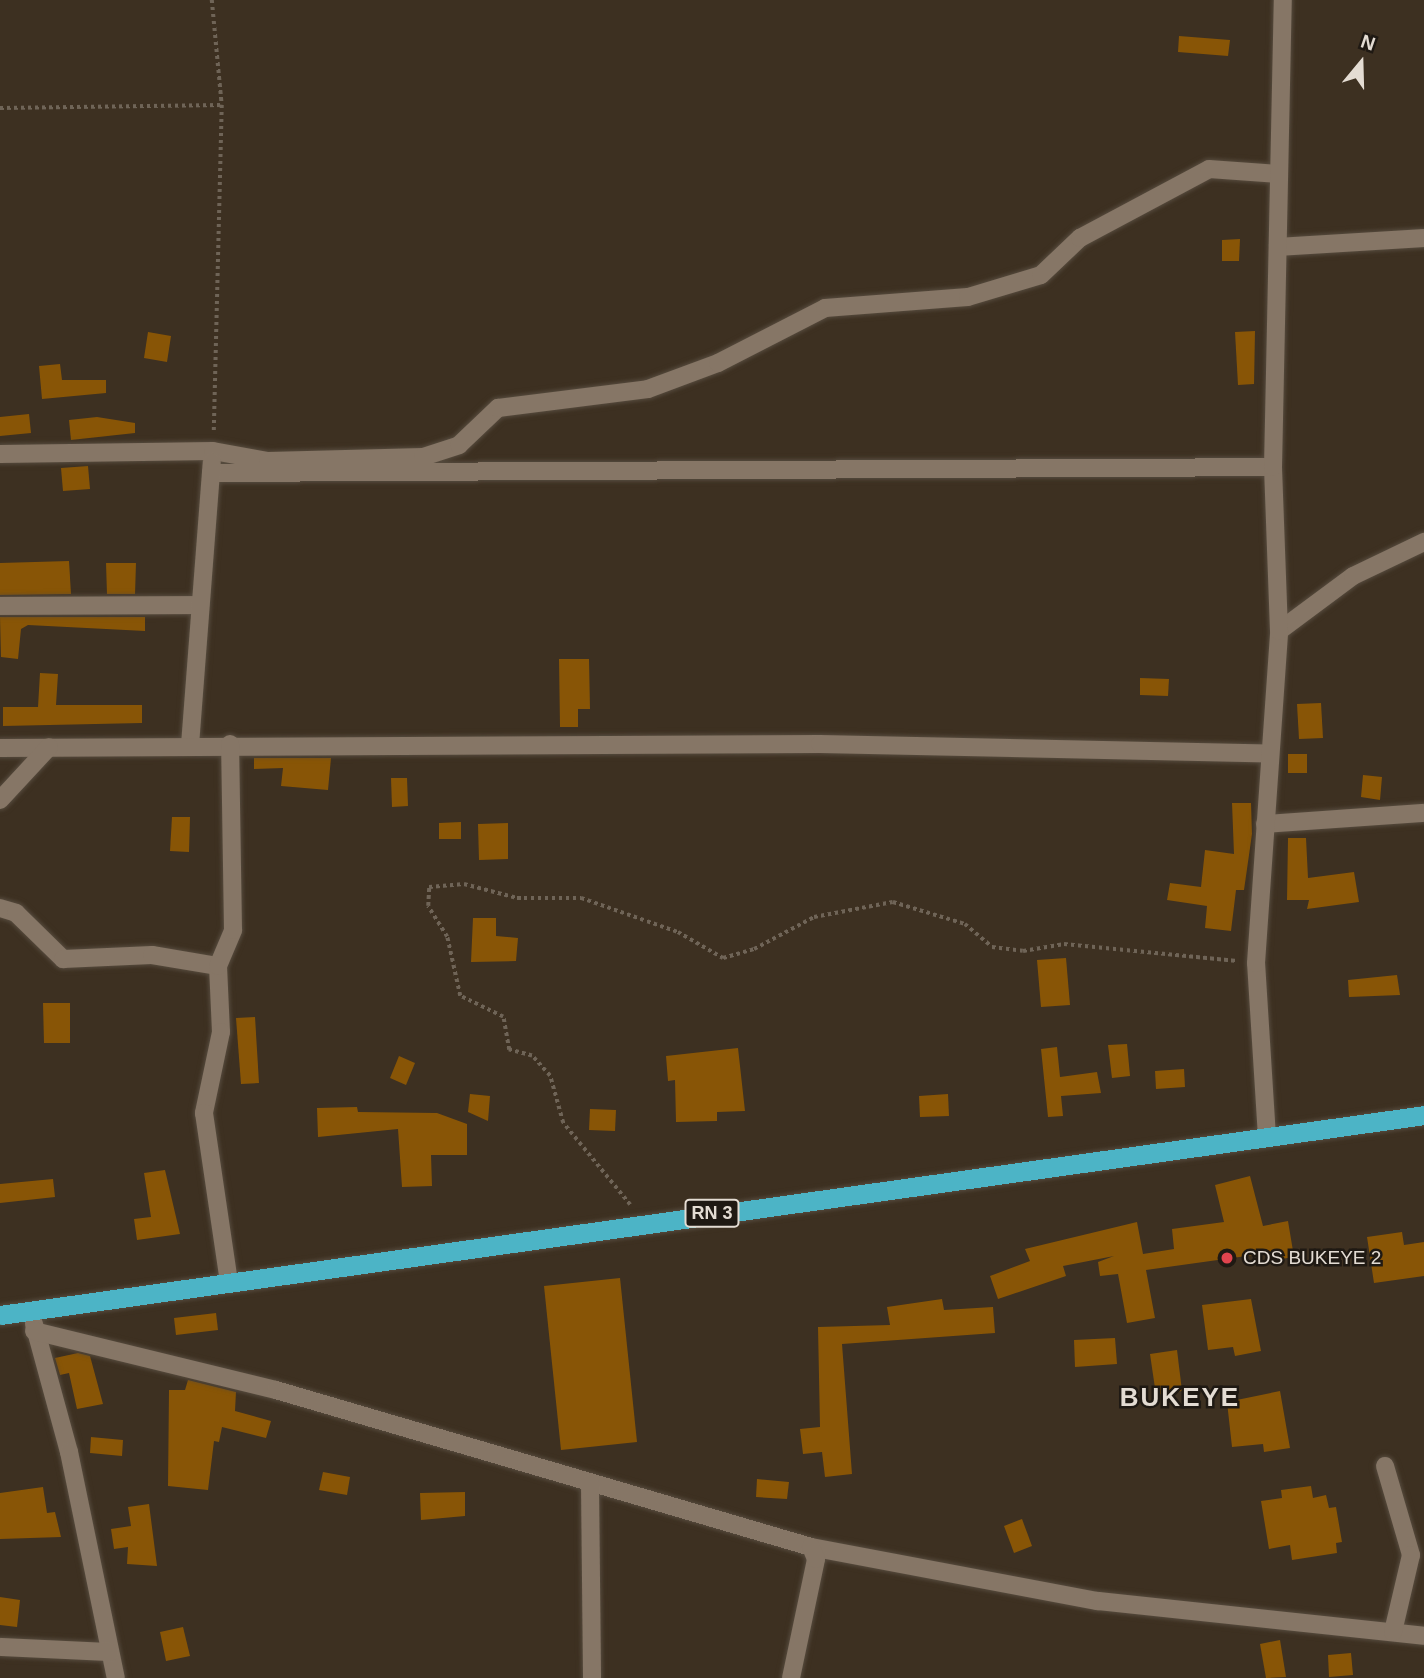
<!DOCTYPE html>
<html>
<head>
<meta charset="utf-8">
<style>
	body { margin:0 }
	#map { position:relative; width:1424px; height:1678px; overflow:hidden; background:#3d3021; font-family:Arial,sans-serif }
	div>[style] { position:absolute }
	.building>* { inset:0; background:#885506 }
	.path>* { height:3.5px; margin-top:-1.75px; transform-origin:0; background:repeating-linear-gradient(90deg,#6f6457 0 3.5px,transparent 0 7px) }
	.roads { filter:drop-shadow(0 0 2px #564b3e) drop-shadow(0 0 2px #564b3e) }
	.minor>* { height:18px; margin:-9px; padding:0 9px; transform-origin:9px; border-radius:9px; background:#867666 }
	.trunk>* { height:19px; margin:-9.5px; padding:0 9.5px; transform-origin:9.5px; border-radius:9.5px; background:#4cb4c6 }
	.dots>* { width:19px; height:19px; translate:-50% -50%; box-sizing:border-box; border:4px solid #1f1913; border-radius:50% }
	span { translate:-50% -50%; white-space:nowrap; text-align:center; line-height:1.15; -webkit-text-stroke:5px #1f1913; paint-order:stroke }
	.shield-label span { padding:2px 5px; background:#1f1913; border:2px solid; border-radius:5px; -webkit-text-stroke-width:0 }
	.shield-label { font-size:18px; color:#e4dcd3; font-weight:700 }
	.poi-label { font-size:19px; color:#e4dcd3 }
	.left { translate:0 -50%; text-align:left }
	.district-label { font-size:26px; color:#e4dcd3; font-weight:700; letter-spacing:2px }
	.north { position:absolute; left:1326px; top:28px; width:70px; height:70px; -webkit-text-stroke:5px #1f1913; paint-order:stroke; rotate:19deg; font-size:19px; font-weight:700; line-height:28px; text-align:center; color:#e4dcd3 }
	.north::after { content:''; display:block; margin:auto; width:24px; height:32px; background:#e4dcd3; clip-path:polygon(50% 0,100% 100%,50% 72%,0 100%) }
</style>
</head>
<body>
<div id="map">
	<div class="building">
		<i style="clip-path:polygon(1179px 36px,1230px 40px,1228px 56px,1178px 52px)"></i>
		<i style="clip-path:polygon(1240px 239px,1239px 261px,1222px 261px,1222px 240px)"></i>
		<i style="clip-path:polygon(1255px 331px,1254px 384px,1238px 385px,1235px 332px)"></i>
		<i style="clip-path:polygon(148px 332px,171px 336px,167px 362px,144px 358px)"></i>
		<i style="clip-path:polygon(60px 364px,62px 380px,106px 380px,106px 393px,42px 399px,39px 366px)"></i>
		<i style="clip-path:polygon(29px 414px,31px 433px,0 436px,0 417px)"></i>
		<i style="clip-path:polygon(97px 417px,135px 423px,135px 433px,71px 440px,69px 420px)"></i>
		<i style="clip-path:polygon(88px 466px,90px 489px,63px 491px,61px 468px)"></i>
		<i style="clip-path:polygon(69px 561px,71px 594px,0 595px,0 563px)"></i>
		<i style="clip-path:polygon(106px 563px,136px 563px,135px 594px,107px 594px)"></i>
		<i style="clip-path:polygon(0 617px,145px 617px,145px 631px,28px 625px,21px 629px,18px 659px,1px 657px)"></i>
		<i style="clip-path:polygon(559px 659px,589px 659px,590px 709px,578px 709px,578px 727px,560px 727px)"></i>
		<i style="clip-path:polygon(40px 673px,58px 674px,56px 705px,142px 705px,142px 723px,3px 726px,3px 707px,38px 707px)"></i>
		<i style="clip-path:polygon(1140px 678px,1169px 679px,1168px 696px,1140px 695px)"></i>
		<i style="clip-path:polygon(1321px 703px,1323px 738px,1299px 739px,1297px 704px)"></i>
		<i style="clip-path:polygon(1288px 754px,1307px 754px,1307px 773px,1288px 773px)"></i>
		<i style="clip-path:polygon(254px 758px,331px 758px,328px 790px,281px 786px,283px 768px,254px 769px)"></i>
		<i style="clip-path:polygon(1363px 775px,1382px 777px,1380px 800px,1361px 797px)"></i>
		<i style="clip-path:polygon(391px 778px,407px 778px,408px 806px,392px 807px)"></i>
		<i style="clip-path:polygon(1232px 803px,1251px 803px,1252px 834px,1244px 890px,1236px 890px,1231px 931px,1205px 928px,1207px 906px,1167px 900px,1170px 883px,1201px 887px,1205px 850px,1234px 854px)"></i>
		<i style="clip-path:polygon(172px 817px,190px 817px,189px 852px,170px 851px)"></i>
		<i style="clip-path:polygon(461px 822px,461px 839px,439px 839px,439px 823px)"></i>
		<i style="clip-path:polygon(508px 823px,508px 859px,479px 860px,478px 824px)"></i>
		<i style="clip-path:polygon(1288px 838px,1306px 838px,1308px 878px,1354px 872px,1359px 902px,1307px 909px,1309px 900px,1287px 900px)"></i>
		<i style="clip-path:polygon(473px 918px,496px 918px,496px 936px,518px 938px,516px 961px,471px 962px)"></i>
		<i style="clip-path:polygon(1066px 958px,1070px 1005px,1041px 1007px,1037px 960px)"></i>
		<i style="clip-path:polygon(1397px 975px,1400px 995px,1349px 997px,1348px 980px)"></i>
		<i style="clip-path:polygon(43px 1003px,70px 1003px,70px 1043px,44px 1043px)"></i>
		<i style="clip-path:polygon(255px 1017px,259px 1083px,241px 1084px,236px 1018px)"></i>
		<i style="clip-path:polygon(1127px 1044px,1130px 1076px,1112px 1078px,1108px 1045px)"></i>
		<i style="clip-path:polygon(1057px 1047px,1060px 1077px,1097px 1072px,1101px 1093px,1061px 1096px,1063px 1116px,1048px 1117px,1041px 1049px)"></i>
		<i style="clip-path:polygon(738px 1048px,745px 1111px,717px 1112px,717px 1121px,676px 1122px,675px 1080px,668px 1081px,666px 1056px)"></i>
		<i style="clip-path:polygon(399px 1056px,415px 1063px,406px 1085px,390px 1078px)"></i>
		<i style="clip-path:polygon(1184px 1069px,1185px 1087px,1156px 1089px,1155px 1071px)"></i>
		<i style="clip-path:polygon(470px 1094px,490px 1096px,488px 1121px,468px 1112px)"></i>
		<i style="clip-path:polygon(948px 1094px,949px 1116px,920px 1117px,919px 1096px)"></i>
		<i style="clip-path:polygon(357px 1107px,358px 1112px,437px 1113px,467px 1124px,467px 1155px,431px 1155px,432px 1186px,402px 1187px,398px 1129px,318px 1137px,317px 1108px)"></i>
		<i style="clip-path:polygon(590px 1109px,616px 1110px,615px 1131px,589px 1130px)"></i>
		<i style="clip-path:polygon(165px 1170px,180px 1234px,137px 1240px,134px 1219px,151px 1217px,144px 1173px)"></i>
		<i style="clip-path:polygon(1250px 1176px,1263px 1226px,1288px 1221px,1294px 1257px,1269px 1261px,1268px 1253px,1146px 1270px,1155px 1318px,1127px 1323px,1118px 1274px,1100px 1276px,1098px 1262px,1114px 1256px,1063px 1266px,1066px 1276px,998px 1299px,990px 1276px,1030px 1261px,1025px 1249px,1137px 1222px,1143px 1254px,1174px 1249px,1172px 1229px,1224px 1222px,1215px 1185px)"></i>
		<i style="clip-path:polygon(53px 1179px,55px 1197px,0 1203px,0 1184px)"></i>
		<i style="clip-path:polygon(1402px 1232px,1404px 1245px,1424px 1242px,1424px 1276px,1374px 1283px,1367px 1237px)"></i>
		<i style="clip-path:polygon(620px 1278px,637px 1442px,561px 1450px,544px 1286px)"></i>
		<i style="clip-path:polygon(942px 1299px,944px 1310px,993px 1307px,995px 1333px,842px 1344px,852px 1474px,825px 1477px,822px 1452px,803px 1454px,800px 1429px,820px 1427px,818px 1327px,890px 1325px,887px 1307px)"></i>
		<i style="clip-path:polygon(1251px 1299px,1261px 1351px,1235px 1356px,1233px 1347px,1208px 1350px,1202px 1305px)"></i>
		<i style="clip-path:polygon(216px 1313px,218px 1330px,176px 1335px,174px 1318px)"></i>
		<i style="clip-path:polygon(1115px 1338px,1117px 1364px,1075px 1367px,1074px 1340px)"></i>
		<i style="clip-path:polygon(1177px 1350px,1182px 1391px,1156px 1395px,1150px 1354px)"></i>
		<i style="clip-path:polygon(78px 1353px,90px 1356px,103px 1404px,77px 1409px,69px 1373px,60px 1375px,55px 1358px)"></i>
		<i style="clip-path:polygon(188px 1380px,236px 1392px,235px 1411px,271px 1421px,266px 1438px,222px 1427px,219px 1442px,214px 1441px,208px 1490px,168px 1486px,169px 1390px,185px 1390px)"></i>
		<i style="clip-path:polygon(1280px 1391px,1290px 1448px,1264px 1452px,1263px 1444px,1232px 1447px,1227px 1402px)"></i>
		<i style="clip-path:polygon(91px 1437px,123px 1440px,122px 1456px,90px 1453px)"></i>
		<i style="clip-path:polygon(323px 1472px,350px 1477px,347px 1495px,319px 1490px)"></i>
		<i style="clip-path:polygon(757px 1479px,789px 1482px,787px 1499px,756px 1497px)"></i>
		<i style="clip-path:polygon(1311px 1486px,1313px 1498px,1326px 1495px,1329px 1508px,1336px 1507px,1342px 1542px,1336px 1543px,1337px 1553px,1292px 1560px,1290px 1545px,1269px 1549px,1261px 1501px,1282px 1498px,1281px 1490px)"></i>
		<i style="clip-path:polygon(43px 1487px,47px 1513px,55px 1512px,61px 1537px,0 1539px,0 1493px)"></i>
		<i style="clip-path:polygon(465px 1492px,465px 1516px,421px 1520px,420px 1493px)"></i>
		<i style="clip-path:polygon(149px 1504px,157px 1566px,127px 1564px,128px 1547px,114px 1549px,111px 1529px,131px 1526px,128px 1507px)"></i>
		<i style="clip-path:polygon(1022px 1519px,1032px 1546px,1014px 1553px,1004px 1526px)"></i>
		<i style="clip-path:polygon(0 1597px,20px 1600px,17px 1627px,0 1625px)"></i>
		<i style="clip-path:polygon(183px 1627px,190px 1656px,166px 1661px,160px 1632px)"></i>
		<i style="clip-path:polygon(1280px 1640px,1286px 1677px,1266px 1678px,1260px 1644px)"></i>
		<i style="clip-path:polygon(1351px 1653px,1353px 1675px,1329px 1677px,1328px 1655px)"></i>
	</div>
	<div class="path">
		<i style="left:212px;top:0;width:105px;rotate:84.6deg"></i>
		<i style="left:222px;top:105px;width:326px;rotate:91.4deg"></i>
		<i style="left:0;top:108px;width:222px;rotate:-0.8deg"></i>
		<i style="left:630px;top:1205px;width:106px;rotate:-129.3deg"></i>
		<i style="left:563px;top:1123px;width:49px;rotate:-105.5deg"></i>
		<i style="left:550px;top:1076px;width:27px;rotate:-132deg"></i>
		<i style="left:532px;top:1056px;width:24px;rotate:-165deg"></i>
		<i style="left:509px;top:1050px;width:34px;rotate:-100deg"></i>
		<i style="left:503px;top:1017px;width:48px;rotate:-154deg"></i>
		<i style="left:460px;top:996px;width:60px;rotate:-102.4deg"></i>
		<i style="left:447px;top:937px;width:36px;rotate:-122deg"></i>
		<i style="left:428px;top:906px;width:19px;rotate:-87deg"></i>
		<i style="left:429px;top:887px;width:35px;rotate:-5deg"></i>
		<i style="left:464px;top:884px;width:55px;rotate:14.8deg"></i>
		<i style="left:517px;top:898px;width:64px"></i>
		<i style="left:581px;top:898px;width:103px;rotate:19.3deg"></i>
		<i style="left:678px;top:932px;width:52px;rotate:30deg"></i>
		<i style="left:723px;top:958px;width:32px;rotate:-16deg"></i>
		<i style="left:754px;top:949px;width:68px;rotate:-28.1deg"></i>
		<i style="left:814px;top:917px;width:80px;rotate:-10.8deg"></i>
		<i style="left:893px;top:902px;width:75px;rotate:17deg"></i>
		<i style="left:965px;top:924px;width:35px;rotate:40deg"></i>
		<i style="left:992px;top:947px;width:31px;rotate:7deg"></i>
		<i style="left:1023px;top:951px;width:42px;rotate:-9.7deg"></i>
		<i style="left:1064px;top:944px;width:174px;rotate:5.6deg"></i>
	</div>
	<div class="roads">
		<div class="minor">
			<i style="left:1278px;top:247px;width:146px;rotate:-3.5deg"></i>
			<i style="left:0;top:454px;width:213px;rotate:-0.8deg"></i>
			<i style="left:213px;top:451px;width:56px;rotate:10.3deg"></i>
			<i style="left:268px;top:461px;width:155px;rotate:-1.5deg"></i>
			<i style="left:423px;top:457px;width:38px;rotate:-18deg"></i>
			<i style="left:459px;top:445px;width:54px;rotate:-43.5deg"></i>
			<i style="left:498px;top:408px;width:151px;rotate:-7.2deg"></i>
			<i style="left:648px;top:389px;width:75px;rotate:-20.4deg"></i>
			<i style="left:718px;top:363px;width:120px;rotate:-27.2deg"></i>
			<i style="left:825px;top:308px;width:143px;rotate:-4.4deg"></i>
			<i style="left:968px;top:297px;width:76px;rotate:-16.8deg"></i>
			<i style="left:1041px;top:275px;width:54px;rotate:-43.5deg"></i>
			<i style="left:1080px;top:238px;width:146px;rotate:-28.1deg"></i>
			<i style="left:1209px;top:169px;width:70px;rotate:4.1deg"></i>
			<i style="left:211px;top:473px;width:1062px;rotate:-0.32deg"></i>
			<i style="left:0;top:606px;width:199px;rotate:-0.3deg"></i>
			<i style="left:1279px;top:631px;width:92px;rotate:-36.6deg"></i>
			<i style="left:1353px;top:576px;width:79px;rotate:-25.6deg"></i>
			<i style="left:190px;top:745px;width:284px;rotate:-85.6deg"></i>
			<i style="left:0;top:748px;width:820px;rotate:-0.28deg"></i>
			<i style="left:820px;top:744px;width:448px;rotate:1.2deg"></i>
			<i style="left:0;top:800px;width:72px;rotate:-47.2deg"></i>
			<i style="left:1265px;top:824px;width:159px;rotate:-4deg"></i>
			<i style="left:0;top:908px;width:17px;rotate:17deg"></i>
			<i style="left:16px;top:913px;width:66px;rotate:44.4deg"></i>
			<i style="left:63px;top:959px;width:89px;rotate:-2.6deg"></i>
			<i style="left:152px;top:955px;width:67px;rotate:9.5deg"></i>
			<i style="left:218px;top:966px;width:66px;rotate:87.4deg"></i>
			<i style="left:221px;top:1032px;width:83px;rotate:101.9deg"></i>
			<i style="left:204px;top:1113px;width:171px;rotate:81.6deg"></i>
			<i style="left:218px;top:966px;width:39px;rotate:-67deg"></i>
			<i style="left:233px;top:930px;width:186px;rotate:-90.9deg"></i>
			<i style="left:1267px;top:1137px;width:174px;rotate:-93.6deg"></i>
			<i style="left:1256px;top:963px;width:333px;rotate:-86deg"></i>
			<i style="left:1279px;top:631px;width:164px;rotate:-92.1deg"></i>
			<i style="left:1273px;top:467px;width:467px;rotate:-88.8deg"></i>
			<i style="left:34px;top:1324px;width:133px;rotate:74.7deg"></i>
			<i style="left:69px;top:1452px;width:231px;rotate:78.3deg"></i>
			<i style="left:34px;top:1331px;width:249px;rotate:13.7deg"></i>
			<i style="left:276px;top:1390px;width:558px;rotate:16.35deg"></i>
			<i style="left:811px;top:1547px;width:292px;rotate:10.7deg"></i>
			<i style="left:1098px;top:1601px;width:328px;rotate:6.1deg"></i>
			<i style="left:1385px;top:1466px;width:93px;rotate:73.7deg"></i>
			<i style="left:1411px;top:1555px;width:79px;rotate:103.2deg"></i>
			<i style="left:590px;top:1483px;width:195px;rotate:89.4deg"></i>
			<i style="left:0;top:1647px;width:110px;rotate:2.6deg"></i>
			<i style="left:791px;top:1678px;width:122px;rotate:-78.1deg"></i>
			<i style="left:816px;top:1559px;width:13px;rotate:-113deg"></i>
		</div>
		<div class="trunk">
			<i style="left:0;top:1315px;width:1438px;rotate:-7.99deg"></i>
		</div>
	</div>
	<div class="dots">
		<i style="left:1227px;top:1258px;background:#e0444e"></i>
	</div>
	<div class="shield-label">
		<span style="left:712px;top:1213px">RN 3</span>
	</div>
	<div class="poi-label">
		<span class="left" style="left:1243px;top:1258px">CDS BUKEYE 2</span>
	</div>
	<div class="district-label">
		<span style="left:1180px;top:1398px">BUKEYE</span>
	</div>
	<div class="north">N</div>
</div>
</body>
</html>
